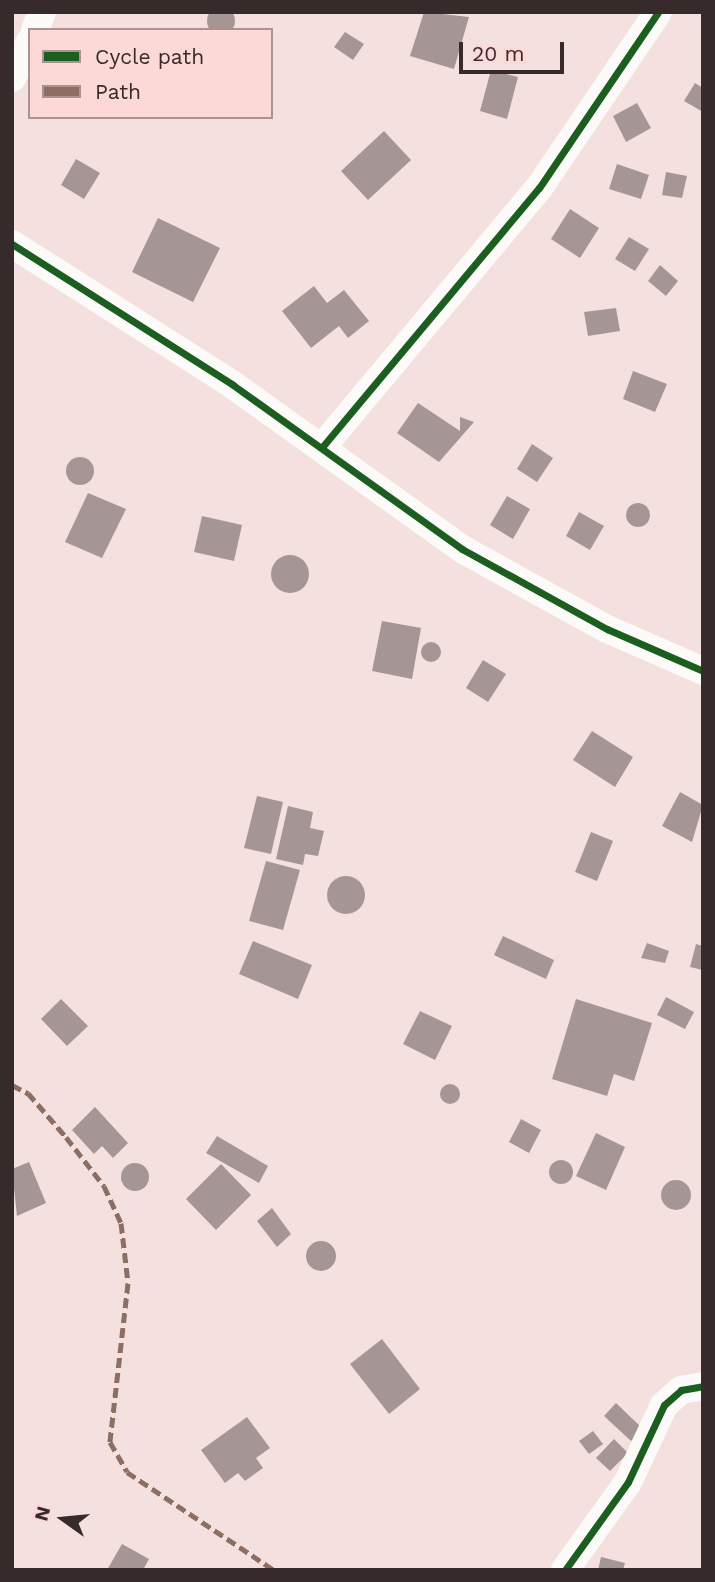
<!DOCTYPE html>
<html>
<head>
<meta charset="utf-8">
<style>
	body { margin:0 }
	#map { position:relative; width:715px; height:1582px; overflow:hidden; background:#f4e0df; font-family:"Work Sans",sans-serif }
	div>[style] { position:absolute }
	.building>* { inset:0; background:#a59695 }
	.round { border-radius:50% }
	.street>* { height:28px; margin:-14px; padding:0 14px; transform-origin:14px; border-radius:14px; background:#fdfafa }
	.quiet>* { height:5px; margin-top:-2.5px; transform-origin:0; background:repeating-linear-gradient(90deg,#8d6e63 0 10px,transparent 0 15px) }
	.cycleway>* { height:7px; margin:-3.5px; padding:0 3.5px; transform-origin:3.5px; border-radius:3.5px; background:#1b5e20 }
	span { translate:-50% -50%; white-space:nowrap; text-align:center; line-height:1.15; -webkit-text-stroke:7px #fcd8d7; paint-order:stroke }
	.frame { position:absolute; inset:0; border:14px solid #372a2a; pointer-events:none }
	.legend { position:absolute; left:28px; top:28px; width:245px; height:91px; box-sizing:border-box; background:#fcd8d7; border:2px solid #ad9292; margin:0; padding:9px 12px; list-style:none; font-size:21px; color:#372a2a }
	.legend li { display:flex; align-items:center; gap:14px; height:35px }
	.legend b { width:35px; border:2px solid #ad9292 }
	.north { position:absolute; left:28px; top:1484px; width:70px; height:70px; -webkit-text-stroke:5px #fcd8d7; paint-order:stroke; rotate:285deg; font-size:19px; font-weight:700; line-height:28px; text-align:center; color:#372a2a }
	.north::after { content:''; display:block; margin:auto; width:24px; height:32px; background:#372a2a; clip-path:polygon(50% 0,100% 100%,50% 72%,0 100%) }
	.scale { position:absolute; left:459px; top:42px; width:105px; height:32px; box-sizing:border-box; border:4px solid #372a2a; border-top:0; padding-left:9px; font-size:21px; line-height:24px; white-space:nowrap; color:#372a2a; -webkit-text-stroke:5px #fcd8d7; paint-order:stroke }
</style>
</head>
<body>
<div id="map">
	<div class="building">
		<i class="round" style="left:207px;top:7px;width:28px;height:28px"></i>
		<i style="clip-path:polygon(424px 12px,469px 17px,454px 69px,410px 56px)"></i>
		<i style="clip-path:polygon(345px 32px,364px 44px,353px 60px,334px 47px)"></i>
		<i style="clip-path:polygon(491px 70px,518px 77px,507px 119px,480px 111px)"></i>
		<i style="clip-path:polygon(695px 83px,703px 88px,703px 112px,684px 101px)"></i>
		<i style="clip-path:polygon(637px 103px,651px 128px,626px 142px,613px 116px)"></i>
		<i style="clip-path:polygon(384px 131px,411px 160px,368px 200px,341px 171px)"></i>
		<i style="clip-path:polygon(76px 159px,100px 173px,84px 199px,61px 185px)"></i>
		<i style="clip-path:polygon(617px 164px,649px 175px,641px 199px,609px 189px)"></i>
		<i style="clip-path:polygon(666px 172px,687px 176px,682px 198px,662px 195px)"></i>
		<i style="clip-path:polygon(570px 209px,599px 228px,580px 258px,551px 239px)"></i>
		<i style="clip-path:polygon(158px 218px,220px 248px,193px 302px,132px 272px)"></i>
		<i style="clip-path:polygon(629px 237px,649px 249px,635px 271px,615px 259px)"></i>
		<i style="clip-path:polygon(660px 265px,678px 281px,666px 296px,648px 281px)"></i>
		<i style="clip-path:polygon(314px 286px,327px 303px,344px 290px,369px 321px,348px 338px,339px 326px,311px 348px,282px 311px)"></i>
		<i style="clip-path:polygon(616px 308px,620px 331px,588px 336px,584px 312px)"></i>
		<i style="clip-path:polygon(633px 371px,667px 384px,655px 412px,623px 399px)"></i>
		<i style="clip-path:polygon(418px 403px,460px 431px,460px 417px,474px 422px,439px 462px,397px 433px)"></i>
		<i style="clip-path:polygon(532px 444px,553px 458px,537px 482px,517px 469px)"></i>
		<i class="round" style="left:66px;top:457px;width:28px;height:28px"></i>
		<i style="clip-path:polygon(88px 493px,126px 509px,102px 558px,65px 542px)"></i>
		<i style="clip-path:polygon(507px 496px,530px 509px,513px 539px,490px 525px)"></i>
		<i class="round" style="left:626px;top:503px;width:24px;height:24px"></i>
		<i style="clip-path:polygon(579px 512px,604px 526px,590px 550px,566px 536px)"></i>
		<i style="clip-path:polygon(202px 516px,242px 525px,234px 561px,194px 552px)"></i>
		<i class="round" style="left:271px;top:555px;width:38px;height:38px"></i>
		<i style="clip-path:polygon(382px 621px,421px 628px,412px 679px,372px 671px)"></i>
		<i class="round" style="left:421px;top:642px;width:20px;height:20px"></i>
		<i style="clip-path:polygon(483px 660px,506px 674px,488px 702px,466px 688px)"></i>
		<i style="clip-path:polygon(592px 731px,633px 757px,615px 787px,573px 760px)"></i>
		<i style="clip-path:polygon(680px 792px,703px 805px,692px 842px,662px 826px)"></i>
		<i style="clip-path:polygon(257px 796px,283px 802px,271px 854px,244px 848px)"></i>
		<i style="clip-path:polygon(288px 806px,313px 812px,310px 828px,324px 831px,318px 856px,305px 854px,303px 865px,276px 859px)"></i>
		<i style="clip-path:polygon(591px 832px,613px 841px,597px 881px,575px 872px)"></i>
		<i style="clip-path:polygon(266px 861px,300px 870px,283px 930px,249px 921px)"></i>
		<i class="round" style="left:327px;top:876px;width:38px;height:38px"></i>
		<i style="clip-path:polygon(503px 936px,554px 960px,546px 979px,494px 955px)"></i>
		<i style="clip-path:polygon(253px 941px,312px 965px,298px 999px,239px 974px)"></i>
		<i style="clip-path:polygon(647px 943px,669px 951px,665px 963px,641px 958px)"></i>
		<i style="clip-path:polygon(696px 944px,703px 946px,703px 970px,690px 967px)"></i>
		<i style="clip-path:polygon(666px 997px,694px 1012px,685px 1029px,657px 1015px)"></i>
		<i style="clip-path:polygon(61px 999px,88px 1026px,67px 1046px,41px 1019px)"></i>
		<i style="clip-path:polygon(576px 999px,652px 1023px,634px 1081px,614px 1074px,607px 1096px,552px 1079px)"></i>
		<i style="clip-path:polygon(420px 1011px,452px 1026px,435px 1060px,403px 1044px)"></i>
		<i class="round" style="left:440px;top:1084px;width:20px;height:20px"></i>
		<i style="clip-path:polygon(95px 1107px,128px 1143px,113px 1158px,102px 1146px,94px 1154px,72px 1130px)"></i>
		<i style="clip-path:polygon(521px 1119px,541px 1130px,529px 1153px,509px 1142px)"></i>
		<i style="clip-path:polygon(596px 1133px,625px 1147px,606px 1190px,576px 1176px)"></i>
		<i style="clip-path:polygon(217px 1136px,268px 1166px,259px 1183px,206px 1153px)"></i>
		<i class="round" style="left:549px;top:1160px;width:24px;height:24px"></i>
		<i style="clip-path:polygon(29px 1162px,46px 1203px,17px 1216px,12px 1169px)"></i>
		<i class="round" style="left:121px;top:1163px;width:28px;height:28px"></i>
		<i style="clip-path:polygon(221px 1164px,251px 1195px,216px 1230px,186px 1199px)"></i>
		<i class="round" style="left:661px;top:1180px;width:30px;height:30px"></i>
		<i style="clip-path:polygon(272px 1208px,291px 1234px,277px 1247px,257px 1221px)"></i>
		<i class="round" style="left:306px;top:1241px;width:30px;height:30px"></i>
		<i style="clip-path:polygon(382px 1339px,420px 1389px,389px 1414px,350px 1364px)"></i>
		<i style="clip-path:polygon(616px 1403px,643px 1429px,631px 1441px,604px 1416px)"></i>
		<i style="clip-path:polygon(247px 1417px,270px 1448px,256px 1458px,263px 1468px,245px 1481px,238px 1473px,225px 1483px,201px 1450px)"></i>
		<i style="clip-path:polygon(593px 1431px,603px 1444px,589px 1454px,579px 1441px)"></i>
		<i style="clip-path:polygon(614px 1439px,628px 1453px,610px 1471px,596px 1458px)"></i>
		<i style="clip-path:polygon(122px 1544px,149px 1559px,143px 1570px,107px 1570px)"></i>
		<i style="clip-path:polygon(601px 1557px,625px 1563px,623px 1570px,598px 1570px)"></i>
	</div>
	<div class="street">
		<i style="left:35px;top:30px;width:19px;rotate:-69deg"></i>
		<i style="left:12px;top:78px;width:41px;rotate:-64.1deg"></i>
		<i style="left:12px;top:244px;width:262px;rotate:32.5deg"></i>
		<i style="left:233px;top:385px;width:282px;rotate:35.6deg"></i>
		<i style="left:462px;top:549px;width:166px;rotate:28.9deg"></i>
		<i style="left:607px;top:629px;width:105px;rotate:23.6deg"></i>
		<i style="left:323px;top:446px;width:336px;rotate:-50.1deg"></i>
		<i style="left:539px;top:188px;width:212px;rotate:-55.9deg"></i>
		<i style="left:565px;top:1570px;width:108px;rotate:-54.4deg"></i>
		<i style="left:628px;top:1482px;width:85px;rotate:-64.9deg"></i>
		<i style="left:664px;top:1405px;width:23px;rotate:-41deg"></i>
		<i style="left:681px;top:1390px;width:22px;rotate:-10deg"></i>
	</div>
	<div class="quiet">
		<i style="left:12px;top:1085px;width:18px;rotate:27deg"></i>
		<i style="left:28px;top:1093px;width:58px;rotate:49.2deg"></i>
		<i style="left:66px;top:1137px;width:62px;rotate:52.2deg"></i>
		<i style="left:104px;top:1186px;width:41px;rotate:65.3deg"></i>
		<i style="left:121px;top:1223px;width:60px;rotate:83.3deg"></i>
		<i style="left:128px;top:1283px;width:160px;rotate:96.5deg"></i>
		<i style="left:110px;top:1442px;width:34px;rotate:60deg"></i>
		<i style="left:127px;top:1472px;width:177px;rotate:33.7deg"></i>
	</div>
	<div class="cycleway">
		<i style="left:12px;top:244px;width:262px;rotate:32.5deg"></i>
		<i style="left:233px;top:385px;width:282px;rotate:35.6deg"></i>
		<i style="left:462px;top:549px;width:166px;rotate:28.9deg"></i>
		<i style="left:607px;top:629px;width:105px;rotate:23.6deg"></i>
		<i style="left:323px;top:446px;width:336px;rotate:-50.1deg"></i>
		<i style="left:539px;top:188px;width:212px;rotate:-55.9deg"></i>
		<i style="left:565px;top:1570px;width:108px;rotate:-54.4deg"></i>
		<i style="left:628px;top:1482px;width:85px;rotate:-64.9deg"></i>
		<i style="left:664px;top:1405px;width:23px;rotate:-41deg"></i>
		<i style="left:681px;top:1390px;width:22px;rotate:-10deg"></i>
	</div>
	<div class="frame"></div>
	<ul class="legend">
	<li><b style="height:9px;background:#1b5e20"></b>Cycle path</li>
	<li><b style="height:9px;background:#8d6e63"></b>Path</li>
	</ul>
	<div class="north">N</div>
	<div class="scale">20 m</div>
</div>
</body>
</html>
